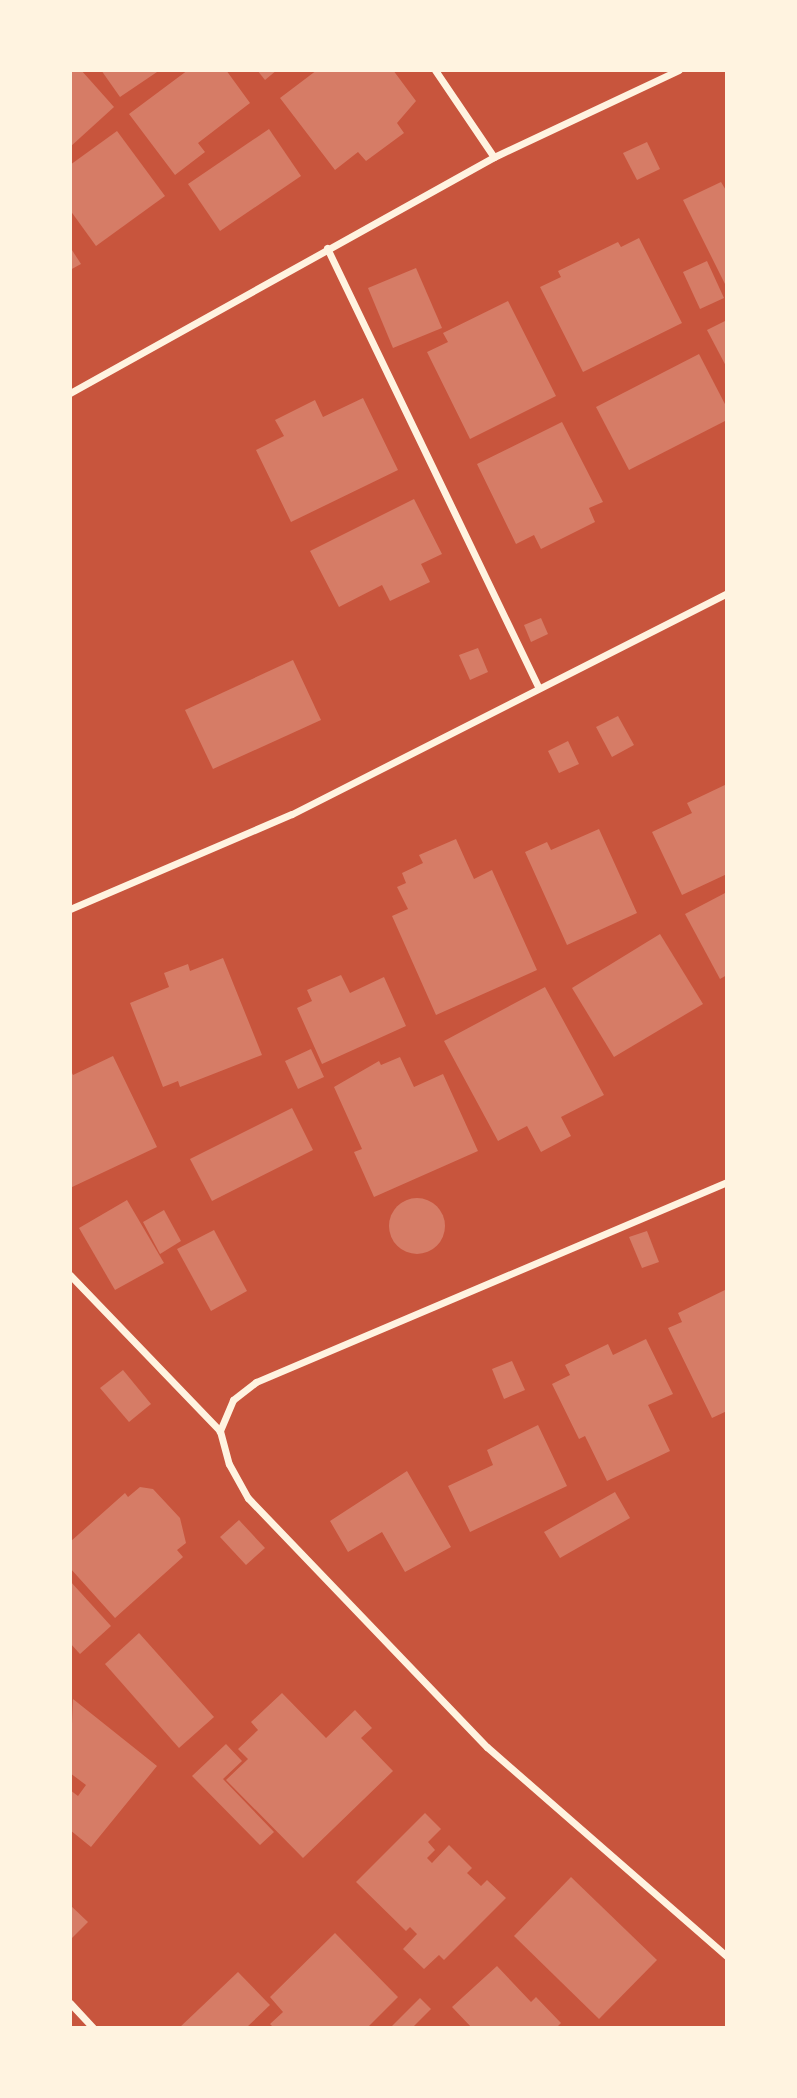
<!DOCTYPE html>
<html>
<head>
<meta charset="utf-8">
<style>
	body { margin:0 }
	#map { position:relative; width:797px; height:2098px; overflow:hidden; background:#c8553d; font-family:"Roboto Condensed",sans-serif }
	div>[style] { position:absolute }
	.building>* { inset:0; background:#d67c66 }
	.round { border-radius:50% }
	.minor>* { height:7px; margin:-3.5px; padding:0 3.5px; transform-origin:3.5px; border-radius:3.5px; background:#fff3e0 }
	span { translate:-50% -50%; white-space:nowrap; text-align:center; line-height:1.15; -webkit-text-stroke:7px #fff3e0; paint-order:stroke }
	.frame { position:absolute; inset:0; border:72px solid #fff3e0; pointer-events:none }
</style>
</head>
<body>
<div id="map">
	<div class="building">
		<i style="clip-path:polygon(70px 70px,81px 70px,114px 107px,70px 147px)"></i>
		<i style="clip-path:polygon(101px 70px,160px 70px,120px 97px)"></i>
		<i style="clip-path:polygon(188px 70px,226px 70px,250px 103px,198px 143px,205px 152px,175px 175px,129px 114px)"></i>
		<i style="clip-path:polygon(257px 70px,277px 70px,265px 80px)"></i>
		<i style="clip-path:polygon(317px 70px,393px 70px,416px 101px,397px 123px,404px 133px,366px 161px,358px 152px,335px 170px,280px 98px)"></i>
		<i style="clip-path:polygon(269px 129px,301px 176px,220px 231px,188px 184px)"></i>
		<i style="clip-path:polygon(117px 131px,165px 196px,96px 246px,70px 210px,70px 165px)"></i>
		<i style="clip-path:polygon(647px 142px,660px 169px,637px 180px,623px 153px)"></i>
		<i style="clip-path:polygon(721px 182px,727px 192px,727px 288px,683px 200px)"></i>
		<i style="clip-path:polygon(639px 238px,682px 323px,583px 372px,540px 287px,561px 277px,558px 271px,618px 242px,621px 247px)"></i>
		<i style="clip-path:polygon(70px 247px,81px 264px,70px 270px)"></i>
		<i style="clip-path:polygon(707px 261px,724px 298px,700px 309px,683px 272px)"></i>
		<i style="clip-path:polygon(416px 268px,442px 328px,393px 348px,368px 288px)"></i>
		<i style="clip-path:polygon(508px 301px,556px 396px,470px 439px,427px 352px,448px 342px,443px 333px)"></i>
		<i style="clip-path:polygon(727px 320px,727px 368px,707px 330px)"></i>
		<i style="clip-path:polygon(699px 354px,727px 408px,727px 420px,629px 470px,596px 407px)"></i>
		<i style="clip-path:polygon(363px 398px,398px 470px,291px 522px,256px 450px,284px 436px,275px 420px,315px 400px,323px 417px)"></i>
		<i style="clip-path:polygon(562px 422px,603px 502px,589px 508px,595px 522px,541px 549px,534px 535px,516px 544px,477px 464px)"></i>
		<i style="clip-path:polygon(414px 499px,442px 554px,421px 564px,430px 582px,390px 601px,382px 585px,339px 607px,310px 551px)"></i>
		<i style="clip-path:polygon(541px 618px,548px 634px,531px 642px,524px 625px)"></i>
		<i style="clip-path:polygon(478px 648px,488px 672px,470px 680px,459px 655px)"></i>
		<i style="clip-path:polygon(293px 660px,321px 720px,213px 769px,185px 710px)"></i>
		<i style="clip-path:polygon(618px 716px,634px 745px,612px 757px,596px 727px)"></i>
		<i style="clip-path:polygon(568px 741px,579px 764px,559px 773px,548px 751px)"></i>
		<i style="clip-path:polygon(727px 784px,727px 874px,682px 895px,652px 832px,692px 813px,687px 803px)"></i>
		<i style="clip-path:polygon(599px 829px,637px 913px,567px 945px,525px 852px,547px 842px,551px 850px)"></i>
		<i style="clip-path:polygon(456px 839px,474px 879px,492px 870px,537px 970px,436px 1015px,392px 916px,408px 909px,397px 887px,406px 883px,402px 873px,423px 863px,419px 855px)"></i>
		<i style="clip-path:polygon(727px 892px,727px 975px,720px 979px,685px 914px)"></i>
		<i style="clip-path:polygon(660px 934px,703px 1004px,614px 1057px,572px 988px)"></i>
		<i style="clip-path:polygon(223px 958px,262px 1055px,180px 1087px,178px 1081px,163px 1087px,130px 1003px,169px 987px,164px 973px,188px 964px,190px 971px)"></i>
		<i style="clip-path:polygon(341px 975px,350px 993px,384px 977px,406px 1026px,322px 1064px,297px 1008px,312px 1001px,307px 990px)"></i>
		<i style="clip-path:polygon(545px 987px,604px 1095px,561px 1117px,571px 1136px,541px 1152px,527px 1126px,498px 1141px,444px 1041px)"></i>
		<i style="clip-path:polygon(311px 1049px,324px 1077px,298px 1089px,285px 1061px)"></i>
		<i style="clip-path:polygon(113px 1056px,157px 1147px,70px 1188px,70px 1069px,73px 1075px)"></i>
		<i style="clip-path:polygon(400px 1057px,414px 1087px,443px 1074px,478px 1151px,374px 1197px,354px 1152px,362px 1149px,334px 1087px,379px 1061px,381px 1065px)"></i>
		<i style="clip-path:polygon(292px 1108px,313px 1150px,212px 1201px,190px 1159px)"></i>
		<i class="round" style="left:389px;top:1198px;width:56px;height:56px"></i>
		<i style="clip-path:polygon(127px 1200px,164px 1263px,115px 1290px,79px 1228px)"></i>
		<i style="clip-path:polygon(164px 1210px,181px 1241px,160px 1254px,143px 1222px)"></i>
		<i style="clip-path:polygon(214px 1230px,247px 1291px,211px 1311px,177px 1249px)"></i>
		<i style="clip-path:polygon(647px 1231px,659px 1262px,642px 1268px,629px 1237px)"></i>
		<i style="clip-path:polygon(727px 1289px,727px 1411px,712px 1418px,668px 1328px,682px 1322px,678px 1313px)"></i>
		<i style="clip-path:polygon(646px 1339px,673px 1394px,648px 1405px,670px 1451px,607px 1481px,585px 1436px,579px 1439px,552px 1384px,570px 1375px,565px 1365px,608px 1344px,613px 1355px)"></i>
		<i style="clip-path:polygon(512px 1361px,525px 1390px,504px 1399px,492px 1369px)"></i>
		<i style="clip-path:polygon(123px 1370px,151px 1404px,129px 1422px,100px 1388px)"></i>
		<i style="clip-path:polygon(538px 1425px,567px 1486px,470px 1532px,448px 1486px,493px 1465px,487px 1450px)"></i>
		<i style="clip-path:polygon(407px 1471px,451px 1547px,405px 1572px,382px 1532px,348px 1552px,330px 1521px)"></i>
		<i style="clip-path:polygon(140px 1487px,153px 1489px,180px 1518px,186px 1543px,177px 1550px,183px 1557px,115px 1618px,70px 1568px,70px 1542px,125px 1493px,128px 1497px)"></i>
		<i style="clip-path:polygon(615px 1492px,630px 1518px,560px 1558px,544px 1532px)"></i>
		<i style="clip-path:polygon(239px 1520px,265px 1548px,246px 1565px,220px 1537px)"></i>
		<i style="clip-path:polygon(70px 1581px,111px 1626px,80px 1654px,70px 1643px)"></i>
		<i style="clip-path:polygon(139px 1633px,214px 1717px,179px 1748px,105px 1664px)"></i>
		<i style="clip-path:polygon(282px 1693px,326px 1738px,355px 1710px,372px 1728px,361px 1738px,393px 1771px,303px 1858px,226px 1780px,248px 1759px,238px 1749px,258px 1730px,251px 1722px)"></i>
		<i style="clip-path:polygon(73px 1699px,157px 1766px,91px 1847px,70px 1830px,70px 1790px,78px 1796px,86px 1785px,70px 1773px)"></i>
		<i style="clip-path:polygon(226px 1744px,242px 1761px,223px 1779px,274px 1832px,260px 1845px,192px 1776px)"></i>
		<i style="clip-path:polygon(425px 1813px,441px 1829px,428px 1842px,435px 1850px,427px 1858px,432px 1863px,449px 1845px,472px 1868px,467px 1873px,481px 1886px,487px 1880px,506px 1898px,444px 1960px,439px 1955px,424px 1969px,403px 1949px,417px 1934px,410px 1927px,406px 1931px,356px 1882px)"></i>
		<i style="clip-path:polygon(571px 1877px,657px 1960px,599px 2019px,514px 1936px)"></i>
		<i style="clip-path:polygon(70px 1905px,88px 1922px,71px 1939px,70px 1937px)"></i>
		<i style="clip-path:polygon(335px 1933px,398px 1997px,367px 2028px,274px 2028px,270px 2024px,283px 2012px,270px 1997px)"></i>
		<i style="clip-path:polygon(497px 1966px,531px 2002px,536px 1997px,561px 2023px,556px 2028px,472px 2028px,452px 2007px)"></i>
		<i style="clip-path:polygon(238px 1972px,270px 2005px,246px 2028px,179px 2028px)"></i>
		<i style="clip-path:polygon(420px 1998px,431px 2009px,412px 2028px,390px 2028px)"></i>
	</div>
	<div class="minor">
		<i style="left:435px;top:70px;width:105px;rotate:55.9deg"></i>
		<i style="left:327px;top:248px;width:488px;rotate:64.3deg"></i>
		<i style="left:70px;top:393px;width:485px;rotate:-29.1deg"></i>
		<i style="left:494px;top:157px;width:204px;rotate:-25.2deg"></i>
		<i style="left:70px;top:909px;width:241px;rotate:-23.2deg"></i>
		<i style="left:292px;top:814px;width:488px;rotate:-26.9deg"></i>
		<i style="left:727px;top:1182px;width:512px;rotate:156.99deg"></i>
		<i style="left:256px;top:1382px;width:29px;rotate:142deg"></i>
		<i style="left:233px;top:1400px;width:34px;rotate:113deg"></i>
		<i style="left:220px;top:1431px;width:34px;rotate:75deg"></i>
		<i style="left:229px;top:1464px;width:39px;rotate:61deg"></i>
		<i style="left:248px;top:1498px;width:345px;rotate:46.2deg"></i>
		<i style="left:487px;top:1747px;width:318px;rotate:41.1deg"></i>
		<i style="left:70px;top:1275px;width:216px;rotate:46.1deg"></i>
		<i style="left:70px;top:2003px;width:34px;rotate:47deg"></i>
	</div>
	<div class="frame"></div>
</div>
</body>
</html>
